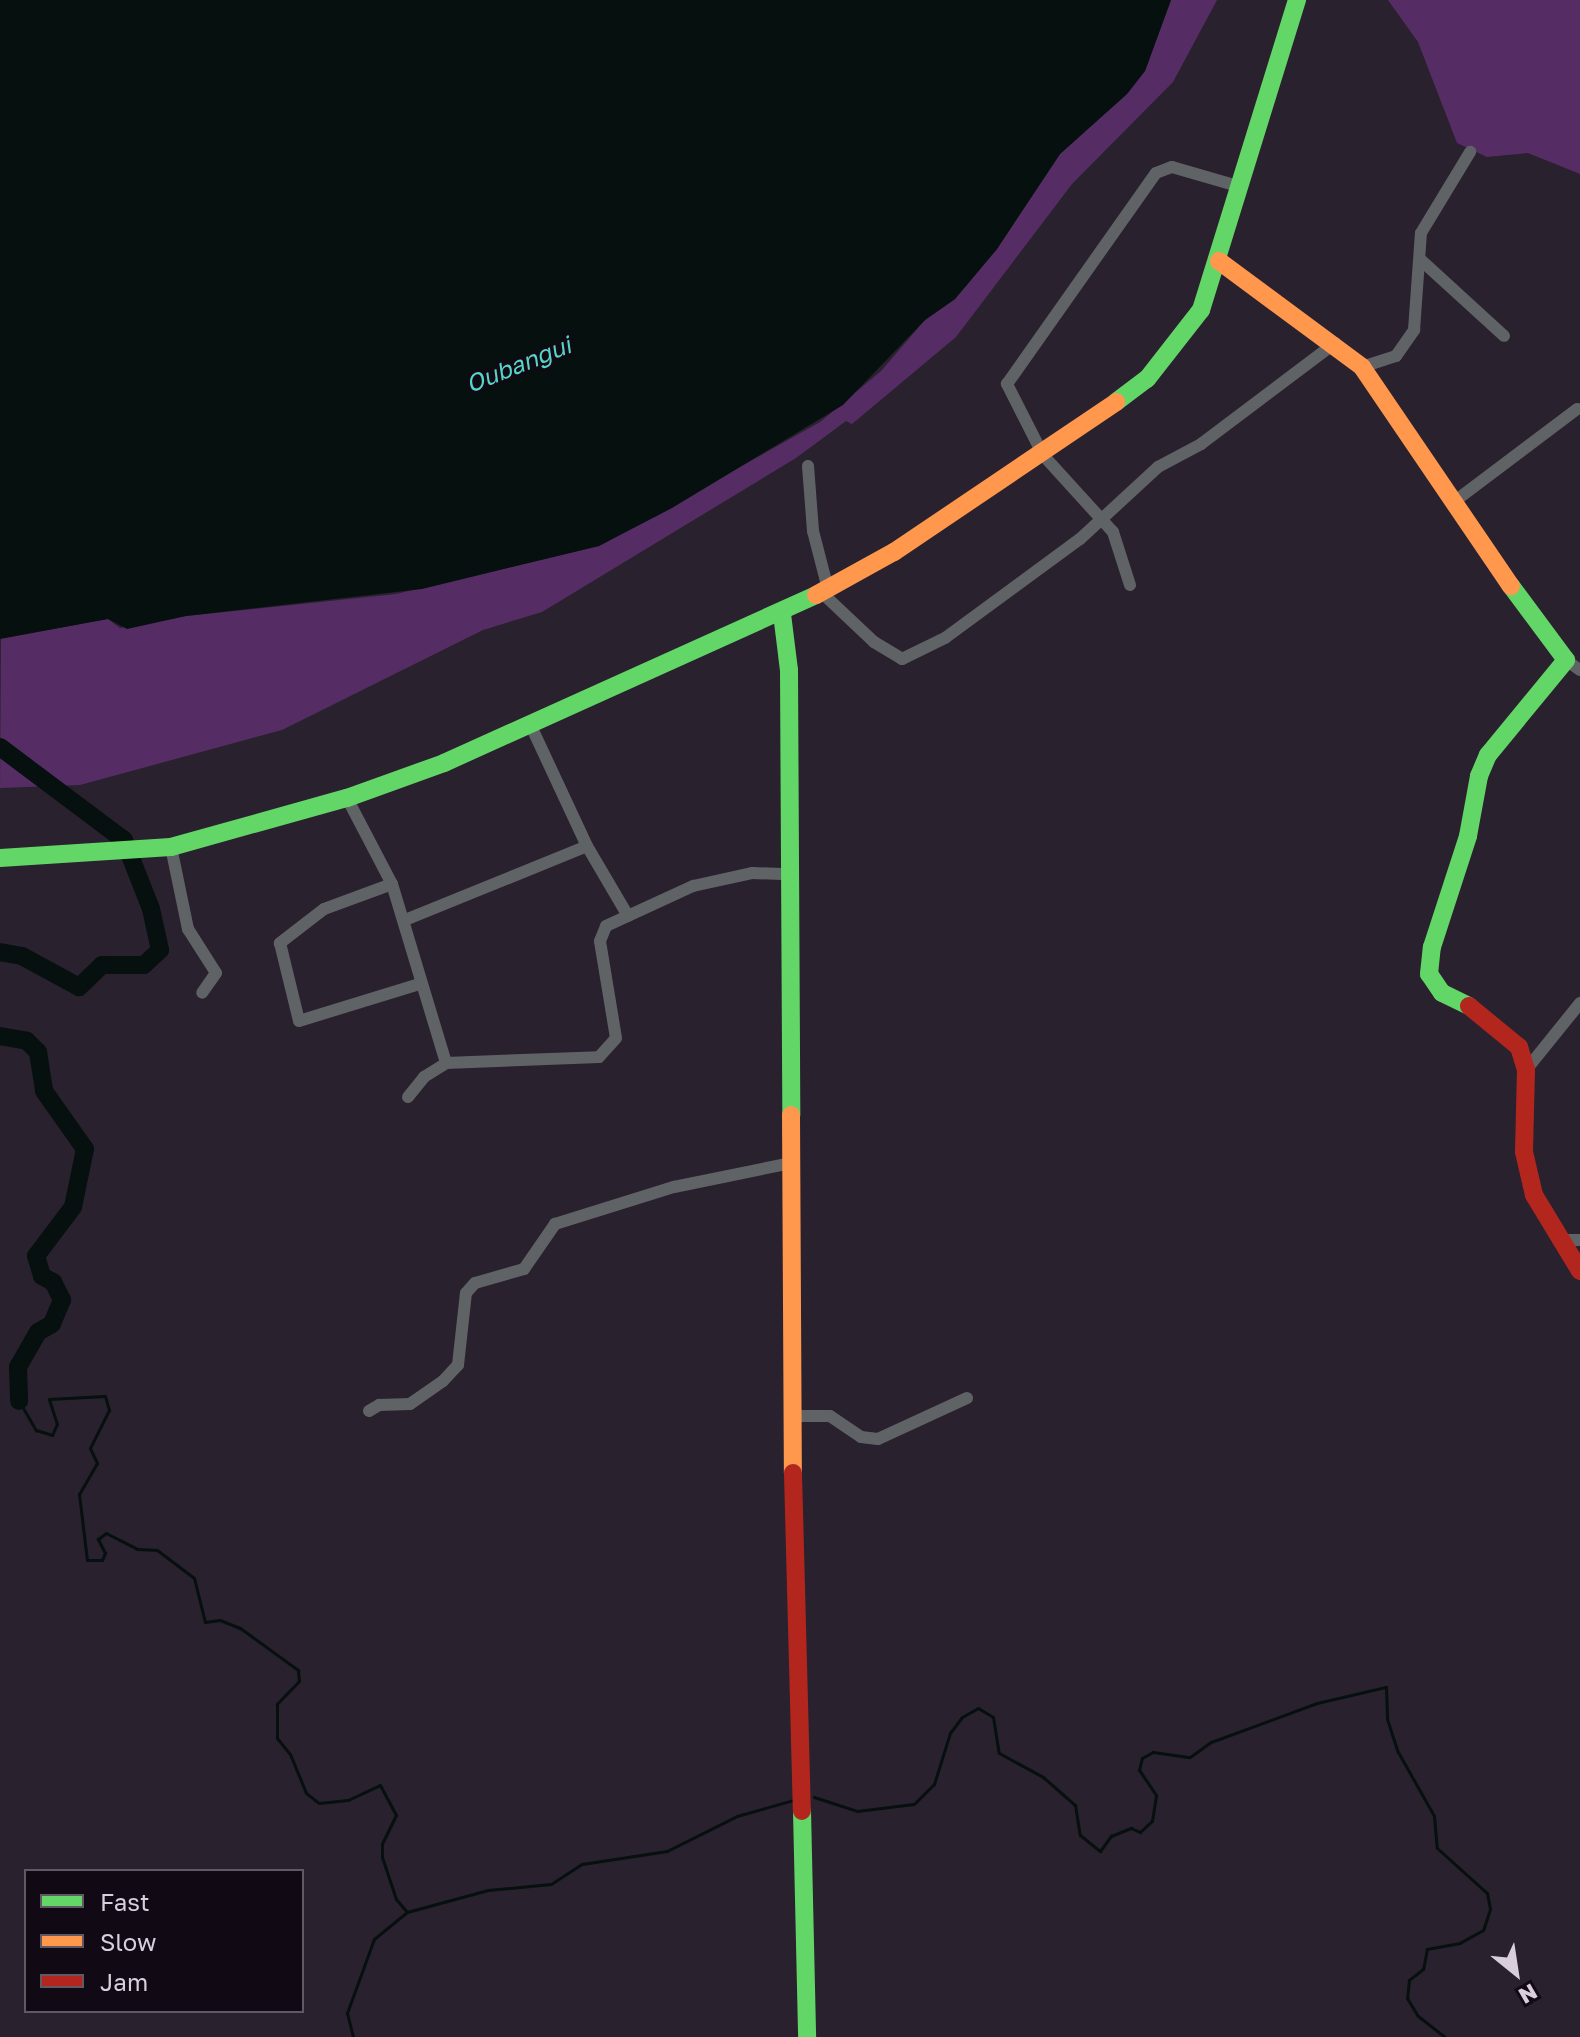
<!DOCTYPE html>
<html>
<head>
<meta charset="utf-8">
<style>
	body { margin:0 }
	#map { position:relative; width:1580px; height:2037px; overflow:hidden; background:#2a212e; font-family:"Golos Text",sans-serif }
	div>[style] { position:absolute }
	.green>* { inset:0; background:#552d64 }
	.water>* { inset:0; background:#05100f }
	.stream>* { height:3px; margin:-1.5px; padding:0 1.5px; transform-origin:1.5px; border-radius:1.5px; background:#05100f }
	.river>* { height:18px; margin:-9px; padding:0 9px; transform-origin:9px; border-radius:9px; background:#05100f }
	.street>* { height:12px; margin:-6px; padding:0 6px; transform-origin:6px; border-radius:6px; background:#606365 }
	.fast>* { height:18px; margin:-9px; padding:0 9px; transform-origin:9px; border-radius:9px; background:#63d668 }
	.slow>* { height:18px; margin:-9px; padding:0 9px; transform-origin:9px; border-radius:9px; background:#ff974d }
	.jam>* { height:18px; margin:-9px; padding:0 9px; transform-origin:9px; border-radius:9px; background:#b3261e }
	span { translate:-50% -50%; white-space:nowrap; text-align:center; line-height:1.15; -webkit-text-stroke:6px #110a14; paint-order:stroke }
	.water-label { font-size:24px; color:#55d6c8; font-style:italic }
	.legend { position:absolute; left:24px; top:1869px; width:280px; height:144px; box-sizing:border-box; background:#110a14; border:2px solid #615864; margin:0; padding:10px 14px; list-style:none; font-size:24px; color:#d8cedc }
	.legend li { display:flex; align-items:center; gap:16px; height:40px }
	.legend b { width:40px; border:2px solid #615864 }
	.north { position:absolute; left:1476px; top:1933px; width:80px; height:80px; -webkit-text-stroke:6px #110a14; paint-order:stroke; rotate:150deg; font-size:22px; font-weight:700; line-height:32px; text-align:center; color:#d8cedc }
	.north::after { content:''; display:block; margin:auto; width:28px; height:36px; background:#d8cedc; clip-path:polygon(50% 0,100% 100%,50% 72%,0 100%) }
</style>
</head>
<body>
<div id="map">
	<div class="green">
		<i style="clip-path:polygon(1171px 0,1217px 0,1173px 82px,1072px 184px,956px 337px,852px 424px,846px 421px,796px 458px,542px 612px,483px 630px,282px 730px,80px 785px,0 788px,1px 638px,108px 619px,120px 628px,186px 616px,396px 594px,599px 546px,820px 422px,881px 371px,925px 320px,955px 299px,997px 249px,1060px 154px,1127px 94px,1145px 71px)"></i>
		<i style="clip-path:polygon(1388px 0,1580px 0,1580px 174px,1528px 153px,1487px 157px,1457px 143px,1418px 42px)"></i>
	</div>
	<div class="water">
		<i style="clip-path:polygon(0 0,1171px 0,1145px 71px,1127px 94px,1060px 154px,997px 249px,955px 299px,925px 320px,843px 405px,672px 508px,599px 546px,422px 589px,186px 616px,127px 629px,108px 619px,0 639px)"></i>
	</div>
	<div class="stream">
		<i style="left:19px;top:1401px;width:34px;rotate:60deg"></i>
		<i style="left:36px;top:1430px;width:17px;rotate:17deg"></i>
		<i style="left:52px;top:1435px;width:12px;rotate:-66deg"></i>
		<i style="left:57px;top:1424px;width:26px;rotate:-108deg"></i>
		<i style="left:49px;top:1399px;width:56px;rotate:-3.1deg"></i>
		<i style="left:105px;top:1396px;width:15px;rotate:74deg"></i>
		<i style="left:109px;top:1410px;width:42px;rotate:116.6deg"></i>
		<i style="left:90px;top:1448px;width:17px;rotate:65deg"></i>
		<i style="left:97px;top:1463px;width:36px;rotate:120deg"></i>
		<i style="left:79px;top:1494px;width:66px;rotate:83.1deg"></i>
		<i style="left:87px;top:1560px;width:15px"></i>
		<i style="left:102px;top:1560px;width:8px;rotate:-67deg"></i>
		<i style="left:105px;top:1553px;width:16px;rotate:-117deg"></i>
		<i style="left:98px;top:1539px;width:10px;rotate:-37deg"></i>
		<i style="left:106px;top:1533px;width:35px;rotate:27deg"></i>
		<i style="left:137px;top:1549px;width:20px;rotate:3deg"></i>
		<i style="left:157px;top:1550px;width:46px;rotate:37.1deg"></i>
		<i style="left:194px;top:1578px;width:45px;rotate:76deg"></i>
		<i style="left:205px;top:1622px;width:15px;rotate:-8deg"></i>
		<i style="left:220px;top:1620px;width:22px;rotate:22deg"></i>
		<i style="left:240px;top:1628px;width:72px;rotate:35.9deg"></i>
		<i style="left:298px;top:1670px;width:11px;rotate:85deg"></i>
		<i style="left:299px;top:1681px;width:32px;rotate:134deg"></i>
		<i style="left:277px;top:1704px;width:34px;rotate:90deg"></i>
		<i style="left:277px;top:1738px;width:21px;rotate:51deg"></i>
		<i style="left:290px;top:1754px;width:42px;rotate:67.7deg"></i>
		<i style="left:306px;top:1793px;width:16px;rotate:38deg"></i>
		<i style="left:319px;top:1803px;width:29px;rotate:-6deg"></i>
		<i style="left:348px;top:1800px;width:35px;rotate:-25deg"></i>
		<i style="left:380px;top:1785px;width:34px;rotate:62deg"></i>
		<i style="left:396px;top:1815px;width:32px;rotate:116deg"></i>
		<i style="left:382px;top:1844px;width:13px;rotate:90deg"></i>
		<i style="left:382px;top:1857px;width:44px;rotate:71.6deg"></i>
		<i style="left:396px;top:1899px;width:17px;rotate:50deg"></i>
		<i style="left:407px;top:1912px;width:84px;rotate:-15.2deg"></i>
		<i style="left:488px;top:1890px;width:63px;rotate:-5.4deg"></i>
		<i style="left:551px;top:1884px;width:37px;rotate:-33deg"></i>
		<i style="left:582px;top:1864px;width:86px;rotate:-8.7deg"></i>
		<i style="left:667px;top:1851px;width:78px;rotate:-26.6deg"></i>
		<i style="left:737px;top:1816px;width:58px;rotate:-15.9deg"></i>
		<i style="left:814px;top:1797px;width:45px;rotate:18deg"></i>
		<i style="left:857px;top:1811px;width:57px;rotate:-7deg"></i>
		<i style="left:914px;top:1804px;width:28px;rotate:-45deg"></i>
		<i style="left:934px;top:1784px;width:53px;rotate:-72.6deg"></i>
		<i style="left:950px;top:1733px;width:20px;rotate:-53deg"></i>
		<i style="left:962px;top:1717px;width:18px;rotate:-29deg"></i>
		<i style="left:978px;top:1708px;width:17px;rotate:31deg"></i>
		<i style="left:993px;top:1717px;width:36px;rotate:81deg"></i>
		<i style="left:999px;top:1753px;width:50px;rotate:28.6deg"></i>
		<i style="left:1043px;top:1777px;width:43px;rotate:41.2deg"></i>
		<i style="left:1075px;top:1805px;width:30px;rotate:81deg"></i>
		<i style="left:1080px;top:1835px;width:26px;rotate:39deg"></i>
		<i style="left:1100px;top:1851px;width:19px;rotate:-54deg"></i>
		<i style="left:1111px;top:1836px;width:22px;rotate:-22deg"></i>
		<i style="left:1131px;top:1828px;width:10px;rotate:24deg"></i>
		<i style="left:1140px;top:1832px;width:16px;rotate:-43deg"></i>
		<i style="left:1152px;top:1821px;width:26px;rotate:-81deg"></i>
		<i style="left:1156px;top:1795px;width:30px;rotate:-124deg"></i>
		<i style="left:1139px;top:1770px;width:12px;rotate:-76deg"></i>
		<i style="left:1142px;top:1758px;width:13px;rotate:-29deg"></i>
		<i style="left:1153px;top:1752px;width:37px;rotate:8deg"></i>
		<i style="left:1190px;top:1757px;width:26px;rotate:-36deg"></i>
		<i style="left:1211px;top:1742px;width:113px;rotate:-20.2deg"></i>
		<i style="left:1317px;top:1703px;width:71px;rotate:-13.1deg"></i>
		<i style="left:1386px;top:1687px;width:32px;rotate:88deg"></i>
		<i style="left:1387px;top:1719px;width:35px;rotate:72deg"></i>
		<i style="left:1398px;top:1752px;width:73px;rotate:60.6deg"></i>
		<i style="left:1434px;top:1816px;width:32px;rotate:85deg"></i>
		<i style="left:1437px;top:1848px;width:67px;rotate:42deg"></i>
		<i style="left:1487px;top:1893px;width:16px;rotate:79deg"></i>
		<i style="left:1490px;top:1909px;width:22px;rotate:108deg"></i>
		<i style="left:1483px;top:1930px;width:26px;rotate:151deg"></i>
		<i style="left:1460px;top:1943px;width:34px;rotate:170deg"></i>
		<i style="left:1427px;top:1949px;width:20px;rotate:101deg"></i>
		<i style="left:1423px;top:1969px;width:18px;rotate:142deg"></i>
		<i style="left:1409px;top:1980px;width:18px;rotate:96deg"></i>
		<i style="left:1407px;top:1998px;width:21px;rotate:59deg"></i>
		<i style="left:1418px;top:2016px;width:34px;rotate:38deg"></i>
		<i style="left:353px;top:2037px;width:25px;rotate:-104deg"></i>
		<i style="left:347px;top:2013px;width:79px;rotate:-70deg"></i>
		<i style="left:374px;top:1939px;width:43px;rotate:-39.3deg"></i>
	</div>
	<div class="river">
		<i style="left:0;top:747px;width:155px;rotate:36.9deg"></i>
		<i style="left:124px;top:840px;width:74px;rotate:68.6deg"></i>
		<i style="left:151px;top:909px;width:42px;rotate:77.6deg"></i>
		<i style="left:160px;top:950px;width:22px;rotate:137deg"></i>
		<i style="left:144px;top:965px;width:42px;rotate:180deg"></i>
		<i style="left:102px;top:965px;width:32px;rotate:136deg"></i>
		<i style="left:79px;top:987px;width:65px;rotate:-151.5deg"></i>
		<i style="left:22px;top:956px;width:22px;rotate:-170deg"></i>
		<i style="left:0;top:1036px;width:27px;rotate:10deg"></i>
		<i style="left:27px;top:1041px;width:16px;rotate:45deg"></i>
		<i style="left:38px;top:1052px;width:39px;rotate:81deg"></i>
		<i style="left:44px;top:1091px;width:71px;rotate:54.7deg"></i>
		<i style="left:85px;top:1149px;width:59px;rotate:101.7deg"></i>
		<i style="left:73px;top:1207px;width:61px;rotate:127.1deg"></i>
		<i style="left:36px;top:1256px;width:21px;rotate:73deg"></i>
		<i style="left:42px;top:1276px;width:13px;rotate:29deg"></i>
		<i style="left:53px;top:1282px;width:20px;rotate:63deg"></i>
		<i style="left:62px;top:1300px;width:26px;rotate:113deg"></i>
		<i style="left:52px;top:1324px;width:16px;rotate:150deg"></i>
		<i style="left:38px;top:1332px;width:40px;rotate:119.7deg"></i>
		<i style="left:18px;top:1367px;width:34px;rotate:88deg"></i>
	</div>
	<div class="street">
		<i style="left:1422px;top:261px;width:111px;rotate:42.4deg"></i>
		<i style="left:1362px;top:367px;width:36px;rotate:-18deg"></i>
		<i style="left:1396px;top:356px;width:32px;rotate:-55deg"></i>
		<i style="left:1414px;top:330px;width:97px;rotate:-85.9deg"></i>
		<i style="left:1421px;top:233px;width:95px;rotate:-58.8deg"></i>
		<i style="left:808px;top:466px;width:65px;rotate:85.6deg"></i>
		<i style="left:813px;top:531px;width:60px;rotate:75.5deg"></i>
		<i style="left:1455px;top:501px;width:153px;rotate:-37deg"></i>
		<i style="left:1130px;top:585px;width:56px;rotate:-107.8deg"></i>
		<i style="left:1113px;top:532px;width:104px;rotate:-132.3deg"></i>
		<i style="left:1043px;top:455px;width:80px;rotate:-116.9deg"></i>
		<i style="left:1007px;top:384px;width:258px;rotate:-54.8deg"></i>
		<i style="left:1156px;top:173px;width:17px;rotate:-21deg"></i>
		<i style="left:1172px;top:167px;width:72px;rotate:16.2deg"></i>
		<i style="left:821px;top:592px;width:73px;rotate:43.3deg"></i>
		<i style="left:874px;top:642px;width:33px;rotate:31deg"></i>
		<i style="left:902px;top:659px;width:48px;rotate:-26deg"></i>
		<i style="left:945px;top:638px;width:167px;rotate:-36.3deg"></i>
		<i style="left:1080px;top:539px;width:106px;rotate:-42.7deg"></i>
		<i style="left:1158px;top:467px;width:49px;rotate:-28.1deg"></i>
		<i style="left:1201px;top:444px;width:168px;rotate:-37deg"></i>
		<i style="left:1566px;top:660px;width:17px;rotate:36deg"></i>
		<i style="left:531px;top:726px;width:132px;rotate:65deg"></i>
		<i style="left:587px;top:846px;width:81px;rotate:59.6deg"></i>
		<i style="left:347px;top:798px;width:97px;rotate:62.4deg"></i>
		<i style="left:392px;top:884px;width:187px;rotate:73.2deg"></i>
		<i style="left:171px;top:847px;width:84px;rotate:78.3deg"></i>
		<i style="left:188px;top:929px;width:52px;rotate:57.5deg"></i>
		<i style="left:216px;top:973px;width:24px;rotate:125deg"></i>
		<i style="left:392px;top:884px;width:72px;rotate:159.8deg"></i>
		<i style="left:324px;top:909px;width:56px;rotate:142.3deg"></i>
		<i style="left:280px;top:943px;width:80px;rotate:76.3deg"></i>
		<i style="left:299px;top:1021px;width:126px;rotate:-17.1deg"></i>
		<i style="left:405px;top:920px;width:196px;rotate:-22.1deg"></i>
		<i style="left:1526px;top:1070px;width:86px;rotate:-51.1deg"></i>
		<i style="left:408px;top:1097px;width:26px;rotate:-51deg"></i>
		<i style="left:424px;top:1077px;width:26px;rotate:-32deg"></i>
		<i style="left:446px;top:1063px;width:153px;rotate:-2.2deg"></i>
		<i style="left:599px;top:1057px;width:25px;rotate:-48deg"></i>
		<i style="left:616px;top:1038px;width:98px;rotate:-99.4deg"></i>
		<i style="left:600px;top:941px;width:16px;rotate:-68deg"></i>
		<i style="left:606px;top:926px;width:96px;rotate:-24.7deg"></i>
		<i style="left:693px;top:886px;width:60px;rotate:-12.4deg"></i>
		<i style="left:752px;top:873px;width:37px;rotate:2deg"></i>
		<i style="left:1559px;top:1240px;width:21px"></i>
		<i style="left:369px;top:1411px;width:12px;rotate:-31deg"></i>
		<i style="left:379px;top:1405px;width:31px;rotate:-2deg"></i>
		<i style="left:410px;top:1404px;width:40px;rotate:-34.9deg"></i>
		<i style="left:443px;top:1381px;width:22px;rotate:-47deg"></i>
		<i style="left:458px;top:1365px;width:72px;rotate:-83.7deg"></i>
		<i style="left:466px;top:1293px;width:13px;rotate:-48deg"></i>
		<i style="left:475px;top:1283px;width:51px;rotate:-15.9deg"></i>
		<i style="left:524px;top:1269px;width:55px;rotate:-55.4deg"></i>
		<i style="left:555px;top:1224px;width:125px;rotate:-17.3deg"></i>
		<i style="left:674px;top:1187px;width:119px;rotate:-11.6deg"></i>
		<i style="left:792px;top:1416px;width:38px"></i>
		<i style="left:830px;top:1416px;width:37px;rotate:34deg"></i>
		<i style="left:861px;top:1437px;width:17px;rotate:7deg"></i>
		<i style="left:878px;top:1439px;width:98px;rotate:-24.7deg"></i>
	</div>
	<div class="fast">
		<i style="left:1116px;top:402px;width:39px;rotate:-37deg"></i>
		<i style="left:1147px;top:379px;width:88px;rotate:-52deg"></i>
		<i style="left:1201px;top:310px;width:325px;rotate:-72.8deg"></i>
		<i style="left:782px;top:614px;width:56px;rotate:82.9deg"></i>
		<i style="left:789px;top:670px;width:445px;rotate:89.7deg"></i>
		<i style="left:0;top:858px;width:171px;rotate:-3.7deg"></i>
		<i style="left:171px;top:847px;width:183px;rotate:-15.6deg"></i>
		<i style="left:347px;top:798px;width:103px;rotate:-19.8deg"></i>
		<i style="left:444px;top:763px;width:408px;rotate:-24.3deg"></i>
		<i style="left:1469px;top:1006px;width:30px;rotate:-154deg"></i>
		<i style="left:1442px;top:993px;width:23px;rotate:-124deg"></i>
		<i style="left:1429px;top:974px;width:27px;rotate:-84deg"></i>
		<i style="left:1432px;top:947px;width:117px;rotate:-72deg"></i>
		<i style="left:1468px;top:836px;width:61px;rotate:-79.6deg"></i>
		<i style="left:1479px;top:776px;width:23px;rotate:-67deg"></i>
		<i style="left:1488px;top:755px;width:123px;rotate:-50.6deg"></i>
		<i style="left:1566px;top:660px;width:92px;rotate:-126.6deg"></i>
		<i style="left:802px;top:1811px;width:226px;rotate:88.7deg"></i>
	</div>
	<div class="slow">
		<i style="left:1219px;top:261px;width:178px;rotate:36.5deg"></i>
		<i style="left:1362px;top:367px;width:265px;rotate:55.8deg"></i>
		<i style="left:816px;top:595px;width:89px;rotate:-28.9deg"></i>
		<i style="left:894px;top:552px;width:268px;rotate:-34deg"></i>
		<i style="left:791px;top:1115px;width:358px;rotate:89.7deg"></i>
	</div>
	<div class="jam">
		<i style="left:1469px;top:1006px;width:65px;rotate:39.4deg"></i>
		<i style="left:1519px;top:1047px;width:24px;rotate:73deg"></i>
		<i style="left:1526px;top:1070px;width:82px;rotate:91.4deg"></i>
		<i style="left:1524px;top:1152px;width:44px;rotate:76.9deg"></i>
		<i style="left:1534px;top:1195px;width:89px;rotate:58.8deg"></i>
		<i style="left:793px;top:1473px;width:338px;rotate:88.5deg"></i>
	</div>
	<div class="water-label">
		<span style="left:518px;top:364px;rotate:-22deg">Oubangui</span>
	</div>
	<ul class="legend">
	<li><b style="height:10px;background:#63d668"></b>Fast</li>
	<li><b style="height:10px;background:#ff974d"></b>Slow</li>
	<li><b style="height:10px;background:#b3261e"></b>Jam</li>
	</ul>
	<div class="north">N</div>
</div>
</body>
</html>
